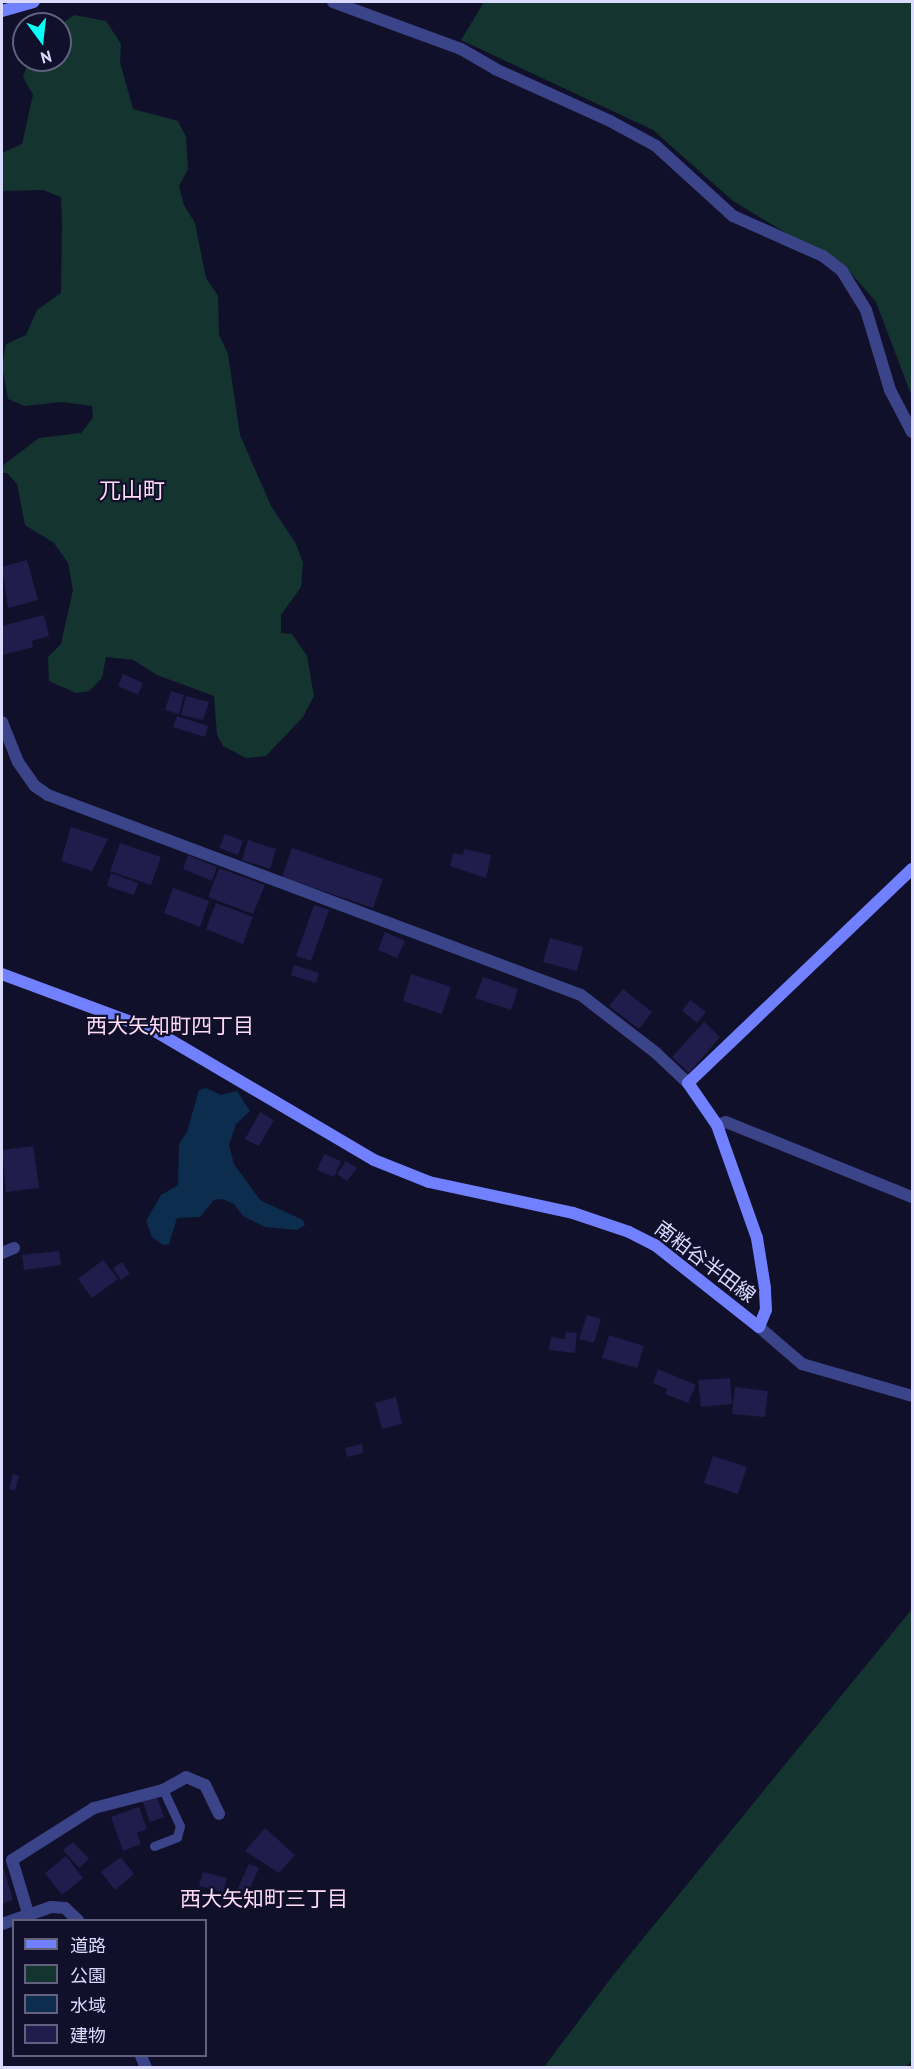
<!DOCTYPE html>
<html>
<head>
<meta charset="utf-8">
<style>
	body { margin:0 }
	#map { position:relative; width:914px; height:2069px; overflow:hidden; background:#11102a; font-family:"PT Sans","Noto Sans JP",sans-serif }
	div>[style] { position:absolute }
	.green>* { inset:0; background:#13342f }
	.water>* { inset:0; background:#0c2d4d }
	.building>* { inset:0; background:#201c4b }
	.lane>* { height:9px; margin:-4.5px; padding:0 4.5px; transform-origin:4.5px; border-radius:4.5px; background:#3b4389 }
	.street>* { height:12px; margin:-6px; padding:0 6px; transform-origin:6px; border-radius:6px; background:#3b4389 }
	.secondary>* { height:12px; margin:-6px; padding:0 6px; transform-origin:6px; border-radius:6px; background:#7180ff }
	span { translate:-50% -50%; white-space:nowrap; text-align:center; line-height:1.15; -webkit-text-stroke:4.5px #11102a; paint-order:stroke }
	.street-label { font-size:20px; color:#dadaff }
	.neighbourhood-label { font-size:21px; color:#ffdcf7 }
	.quarter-label { font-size:22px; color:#ffdcf7 }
	.frame { position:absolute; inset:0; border:3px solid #dadaff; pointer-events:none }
	.legend { position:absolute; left:12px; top:1919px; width:195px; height:138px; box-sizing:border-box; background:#11102a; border:2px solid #61617f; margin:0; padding:8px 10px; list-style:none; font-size:18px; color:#dadaff }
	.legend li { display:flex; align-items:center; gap:12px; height:30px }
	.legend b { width:30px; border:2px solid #61617f }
	.north { position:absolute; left:12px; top:12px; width:60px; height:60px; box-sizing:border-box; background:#11102a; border:2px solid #61617f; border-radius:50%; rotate:165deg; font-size:16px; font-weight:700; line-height:24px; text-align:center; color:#dadaff }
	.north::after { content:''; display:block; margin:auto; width:21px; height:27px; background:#06fff7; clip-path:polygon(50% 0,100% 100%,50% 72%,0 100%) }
</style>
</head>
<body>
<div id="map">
	<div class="green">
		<i style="clip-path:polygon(484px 2px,912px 2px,912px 397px,876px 302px,849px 271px,733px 201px,653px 130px,461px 40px)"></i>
		<i style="clip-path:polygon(74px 15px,106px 21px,121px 44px,120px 62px,133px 109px,178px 121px,186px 137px,188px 169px,179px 186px,184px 205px,195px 223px,206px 278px,218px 296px,219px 335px,228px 354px,240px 435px,271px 506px,296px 544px,303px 563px,301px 587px,281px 615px,281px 633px,292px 634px,307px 656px,314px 696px,303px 717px,266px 756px,246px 758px,223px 746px,217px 735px,214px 696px,157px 675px,133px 660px,106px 657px,102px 678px,89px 691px,76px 693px,49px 681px,48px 657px,61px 644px,73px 590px,68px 563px,54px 543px,25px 525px,17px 484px,7px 473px,2px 473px,2px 466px,39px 438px,81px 433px,93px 418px,92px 406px,62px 402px,24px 406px,8px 399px,2px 366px,6px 344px,26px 335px,37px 310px,61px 293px,62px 223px,61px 197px,43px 190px,2px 191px,2px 153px,22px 144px,33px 95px,23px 77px,29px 60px,60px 60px,60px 25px)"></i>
		<i style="clip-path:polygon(912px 1609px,912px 2060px,906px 2068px,544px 2067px,614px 1974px)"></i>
	</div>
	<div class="water">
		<i style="clip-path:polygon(206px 1088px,221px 1095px,237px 1091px,250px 1111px,236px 1124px,229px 1145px,234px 1164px,260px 1200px,303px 1220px,305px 1225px,297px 1230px,265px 1227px,243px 1216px,234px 1204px,222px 1199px,214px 1200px,200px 1217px,177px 1218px,169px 1244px,163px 1245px,152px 1237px,146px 1221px,161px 1195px,178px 1185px,179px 1144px,187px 1132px,199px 1090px)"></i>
	</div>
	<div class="building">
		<i style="clip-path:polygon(27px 560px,38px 600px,8px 608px,2px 567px)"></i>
		<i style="clip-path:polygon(44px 615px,49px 636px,32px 641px,33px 647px,3px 655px,2px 626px)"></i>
		<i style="clip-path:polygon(123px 674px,143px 683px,138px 695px,118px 686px)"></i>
		<i style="clip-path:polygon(171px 691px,184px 695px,179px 714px,165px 710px)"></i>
		<i style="clip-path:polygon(186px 696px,209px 702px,203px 720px,181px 715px)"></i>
		<i style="clip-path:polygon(177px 716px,208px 726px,205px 737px,173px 727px)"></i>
		<i style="clip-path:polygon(71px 827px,108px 839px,92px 871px,61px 861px)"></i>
		<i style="clip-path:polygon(225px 834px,243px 841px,238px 855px,219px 848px)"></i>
		<i style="clip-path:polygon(248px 840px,276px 849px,270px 869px,242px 860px)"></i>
		<i style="clip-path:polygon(120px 843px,161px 857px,151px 885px,110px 871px)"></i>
		<i style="clip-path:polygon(292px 848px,383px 879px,373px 908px,282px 877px)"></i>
		<i style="clip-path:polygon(464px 849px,491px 855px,486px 878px,450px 866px,453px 853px,463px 855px)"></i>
		<i style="clip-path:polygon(188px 855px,217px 867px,212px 881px,183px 869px)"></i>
		<i style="clip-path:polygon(219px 868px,265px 885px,253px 914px,208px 897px)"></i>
		<i style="clip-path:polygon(111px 873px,138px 883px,134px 895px,107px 886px)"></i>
		<i style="clip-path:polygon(173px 888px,209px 901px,200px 927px,164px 913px)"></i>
		<i style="clip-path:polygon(216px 903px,253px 917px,243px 944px,206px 929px)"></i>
		<i style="clip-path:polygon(314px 905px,329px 910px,311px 961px,296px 956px)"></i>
		<i style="clip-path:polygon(385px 932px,405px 941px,397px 958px,378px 950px)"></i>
		<i style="clip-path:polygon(550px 938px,583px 947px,577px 971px,543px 962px)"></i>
		<i style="clip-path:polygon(294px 965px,319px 973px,316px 983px,291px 975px)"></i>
		<i style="clip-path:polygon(411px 974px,451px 987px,442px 1014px,403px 1001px)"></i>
		<i style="clip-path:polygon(483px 977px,518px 989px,511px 1010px,475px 998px)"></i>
		<i style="clip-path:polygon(623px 989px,652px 1012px,639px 1029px,609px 1006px)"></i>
		<i style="clip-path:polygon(690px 1000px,706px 1012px,697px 1023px,682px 1011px)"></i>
		<i style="clip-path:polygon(704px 1022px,720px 1037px,689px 1073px,672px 1057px)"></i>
		<i style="clip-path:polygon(260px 1112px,274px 1120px,259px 1146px,245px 1139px)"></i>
		<i style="clip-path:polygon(33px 1146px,39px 1188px,6px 1192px,2px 1150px)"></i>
		<i style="clip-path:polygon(324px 1154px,341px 1161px,334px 1177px,317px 1170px)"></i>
		<i style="clip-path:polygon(346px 1161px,357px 1168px,347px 1181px,337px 1174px)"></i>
		<i style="clip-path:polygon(59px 1251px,61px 1265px,24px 1270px,22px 1255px)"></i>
		<i style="clip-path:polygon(103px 1260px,118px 1279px,92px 1298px,78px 1279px)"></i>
		<i style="clip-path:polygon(122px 1262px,130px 1274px,121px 1280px,113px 1268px)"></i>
		<i style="clip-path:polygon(587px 1315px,601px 1319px,594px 1343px,579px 1339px)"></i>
		<i style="clip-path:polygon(566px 1332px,577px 1333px,575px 1353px,549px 1350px,551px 1337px,565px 1339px)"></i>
		<i style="clip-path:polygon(609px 1335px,644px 1346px,637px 1368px,602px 1358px)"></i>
		<i style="clip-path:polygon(658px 1369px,696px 1385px,688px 1403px,665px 1394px,667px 1389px,653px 1383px)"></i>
		<i style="clip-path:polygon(730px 1378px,732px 1404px,701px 1407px,698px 1380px)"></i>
		<i style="clip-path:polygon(735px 1387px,768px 1391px,765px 1417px,732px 1414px)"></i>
		<i style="clip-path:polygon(396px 1397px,402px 1424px,382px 1429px,375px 1403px)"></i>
		<i style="clip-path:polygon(362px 1444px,363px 1453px,347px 1457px,345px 1448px)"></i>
		<i style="clip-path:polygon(713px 1456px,747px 1467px,738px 1494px,704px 1483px)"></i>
		<i style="clip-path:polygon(13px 1474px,19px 1476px,15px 1491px,9px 1489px)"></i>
		<i style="clip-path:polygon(156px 1795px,164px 1817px,150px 1822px,142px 1800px)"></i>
		<i style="clip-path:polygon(139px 1807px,147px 1829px,137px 1833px,141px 1844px,123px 1851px,111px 1817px)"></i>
		<i style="clip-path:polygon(265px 1828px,295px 1855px,279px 1873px,245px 1851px)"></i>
		<i style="clip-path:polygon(73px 1842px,89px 1859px,79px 1868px,63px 1850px)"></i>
		<i style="clip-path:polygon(66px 1856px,83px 1878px,62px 1895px,45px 1873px)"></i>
		<i style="clip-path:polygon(121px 1857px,134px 1874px,115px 1890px,101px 1872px)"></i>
		<i style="clip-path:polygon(249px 1864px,259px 1868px,247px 1895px,237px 1890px)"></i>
		<i style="clip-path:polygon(4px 1869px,13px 1900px,2px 1904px,2px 1870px)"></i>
		<i style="clip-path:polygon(203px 1872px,227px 1878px,223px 1892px,199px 1886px)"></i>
	</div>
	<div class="lane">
		<i style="left:154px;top:1846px;width:25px;rotate:-21deg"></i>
		<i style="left:177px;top:1837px;width:11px;rotate:-75deg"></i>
		<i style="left:180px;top:1826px;width:40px;rotate:-115deg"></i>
	</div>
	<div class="street">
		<i style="left:333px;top:2px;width:136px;rotate:20.2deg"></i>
		<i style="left:461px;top:49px;width:39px;rotate:30deg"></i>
		<i style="left:495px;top:69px;width:126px;rotate:24.3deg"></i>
		<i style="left:610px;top:121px;width:52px;rotate:28.5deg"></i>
		<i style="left:656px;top:146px;width:104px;rotate:42.3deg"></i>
		<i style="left:733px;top:216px;width:98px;rotate:24deg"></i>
		<i style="left:823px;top:256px;width:24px;rotate:38deg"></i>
		<i style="left:842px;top:271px;width:46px;rotate:58.4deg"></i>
		<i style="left:866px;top:310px;width:84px;rotate:73.3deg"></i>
		<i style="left:890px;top:390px;width:47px;rotate:62.4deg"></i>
		<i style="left:2px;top:722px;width:43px;rotate:68.2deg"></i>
		<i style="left:18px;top:762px;width:29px;rotate:55deg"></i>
		<i style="left:35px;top:786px;width:16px;rotate:35deg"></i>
		<i style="left:48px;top:795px;width:569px;rotate:20.57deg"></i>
		<i style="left:581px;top:995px;width:95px;rotate:37.7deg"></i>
		<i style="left:656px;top:1053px;width:44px;rotate:43.2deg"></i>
		<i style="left:717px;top:1125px;width:9px;rotate:-18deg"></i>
		<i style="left:726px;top:1122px;width:201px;rotate:22deg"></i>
		<i style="left:2px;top:1253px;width:13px;rotate:-23deg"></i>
		<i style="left:759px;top:1327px;width:57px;rotate:40.7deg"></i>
		<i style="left:802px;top:1364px;width:115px;rotate:16.2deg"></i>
		<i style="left:28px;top:1913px;width:55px;rotate:-106.8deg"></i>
		<i style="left:12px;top:1860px;width:97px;rotate:-32.4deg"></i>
		<i style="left:94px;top:1808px;width:71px;rotate:-14.6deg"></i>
		<i style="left:163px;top:1790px;width:26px;rotate:-29deg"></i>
		<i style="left:186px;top:1777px;width:21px;rotate:23deg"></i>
		<i style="left:205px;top:1785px;width:32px;rotate:64deg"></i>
		<i style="left:2px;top:1924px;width:52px;rotate:-19.1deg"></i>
		<i style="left:51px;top:1907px;width:14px;rotate:4deg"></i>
		<i style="left:65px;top:1908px;width:18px;rotate:43deg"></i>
		<i style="left:141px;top:2056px;width:13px;rotate:67deg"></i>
	</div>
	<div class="secondary">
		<i style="left:2px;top:11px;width:33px;rotate:-16deg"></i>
		<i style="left:2px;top:974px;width:163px;rotate:20.4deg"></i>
		<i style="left:155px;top:1031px;width:254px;rotate:30.5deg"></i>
		<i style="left:374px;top:1160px;width:59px;rotate:21.8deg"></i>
		<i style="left:429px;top:1182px;width:147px;rotate:12.1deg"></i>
		<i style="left:573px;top:1213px;width:59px;rotate:18.7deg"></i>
		<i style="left:629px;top:1232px;width:29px;rotate:27deg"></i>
		<i style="left:655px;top:1245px;width:132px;rotate:38.3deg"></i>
		<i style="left:759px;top:1327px;width:18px;rotate:-68deg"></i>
		<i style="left:766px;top:1310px;width:22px;rotate:-93deg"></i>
		<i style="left:765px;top:1288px;width:51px;rotate:-99.1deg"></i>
		<i style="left:757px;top:1238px;width:120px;rotate:-109.5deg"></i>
		<i style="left:717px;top:1125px;width:51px;rotate:-124.6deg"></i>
		<i style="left:688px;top:1083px;width:310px;rotate:-43.7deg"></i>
	</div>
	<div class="street-label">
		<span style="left:705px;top:1262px;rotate:37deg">南粕谷半田線</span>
	</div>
	<div class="neighbourhood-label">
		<span style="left:170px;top:1026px">西大矢知町四丁目</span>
		<span style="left:264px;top:1899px">西大矢知町三丁目</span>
	</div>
	<div class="quarter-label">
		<span style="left:132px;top:491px">兀山町</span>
	</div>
	<div class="frame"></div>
	<ul class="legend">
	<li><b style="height:8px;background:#7180ff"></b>道路</li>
	<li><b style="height:16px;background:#13342f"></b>公園</li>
	<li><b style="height:16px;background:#0c2d4d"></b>水域</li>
	<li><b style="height:16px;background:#201c4b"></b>建物</li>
	</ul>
	<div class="north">N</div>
</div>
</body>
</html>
